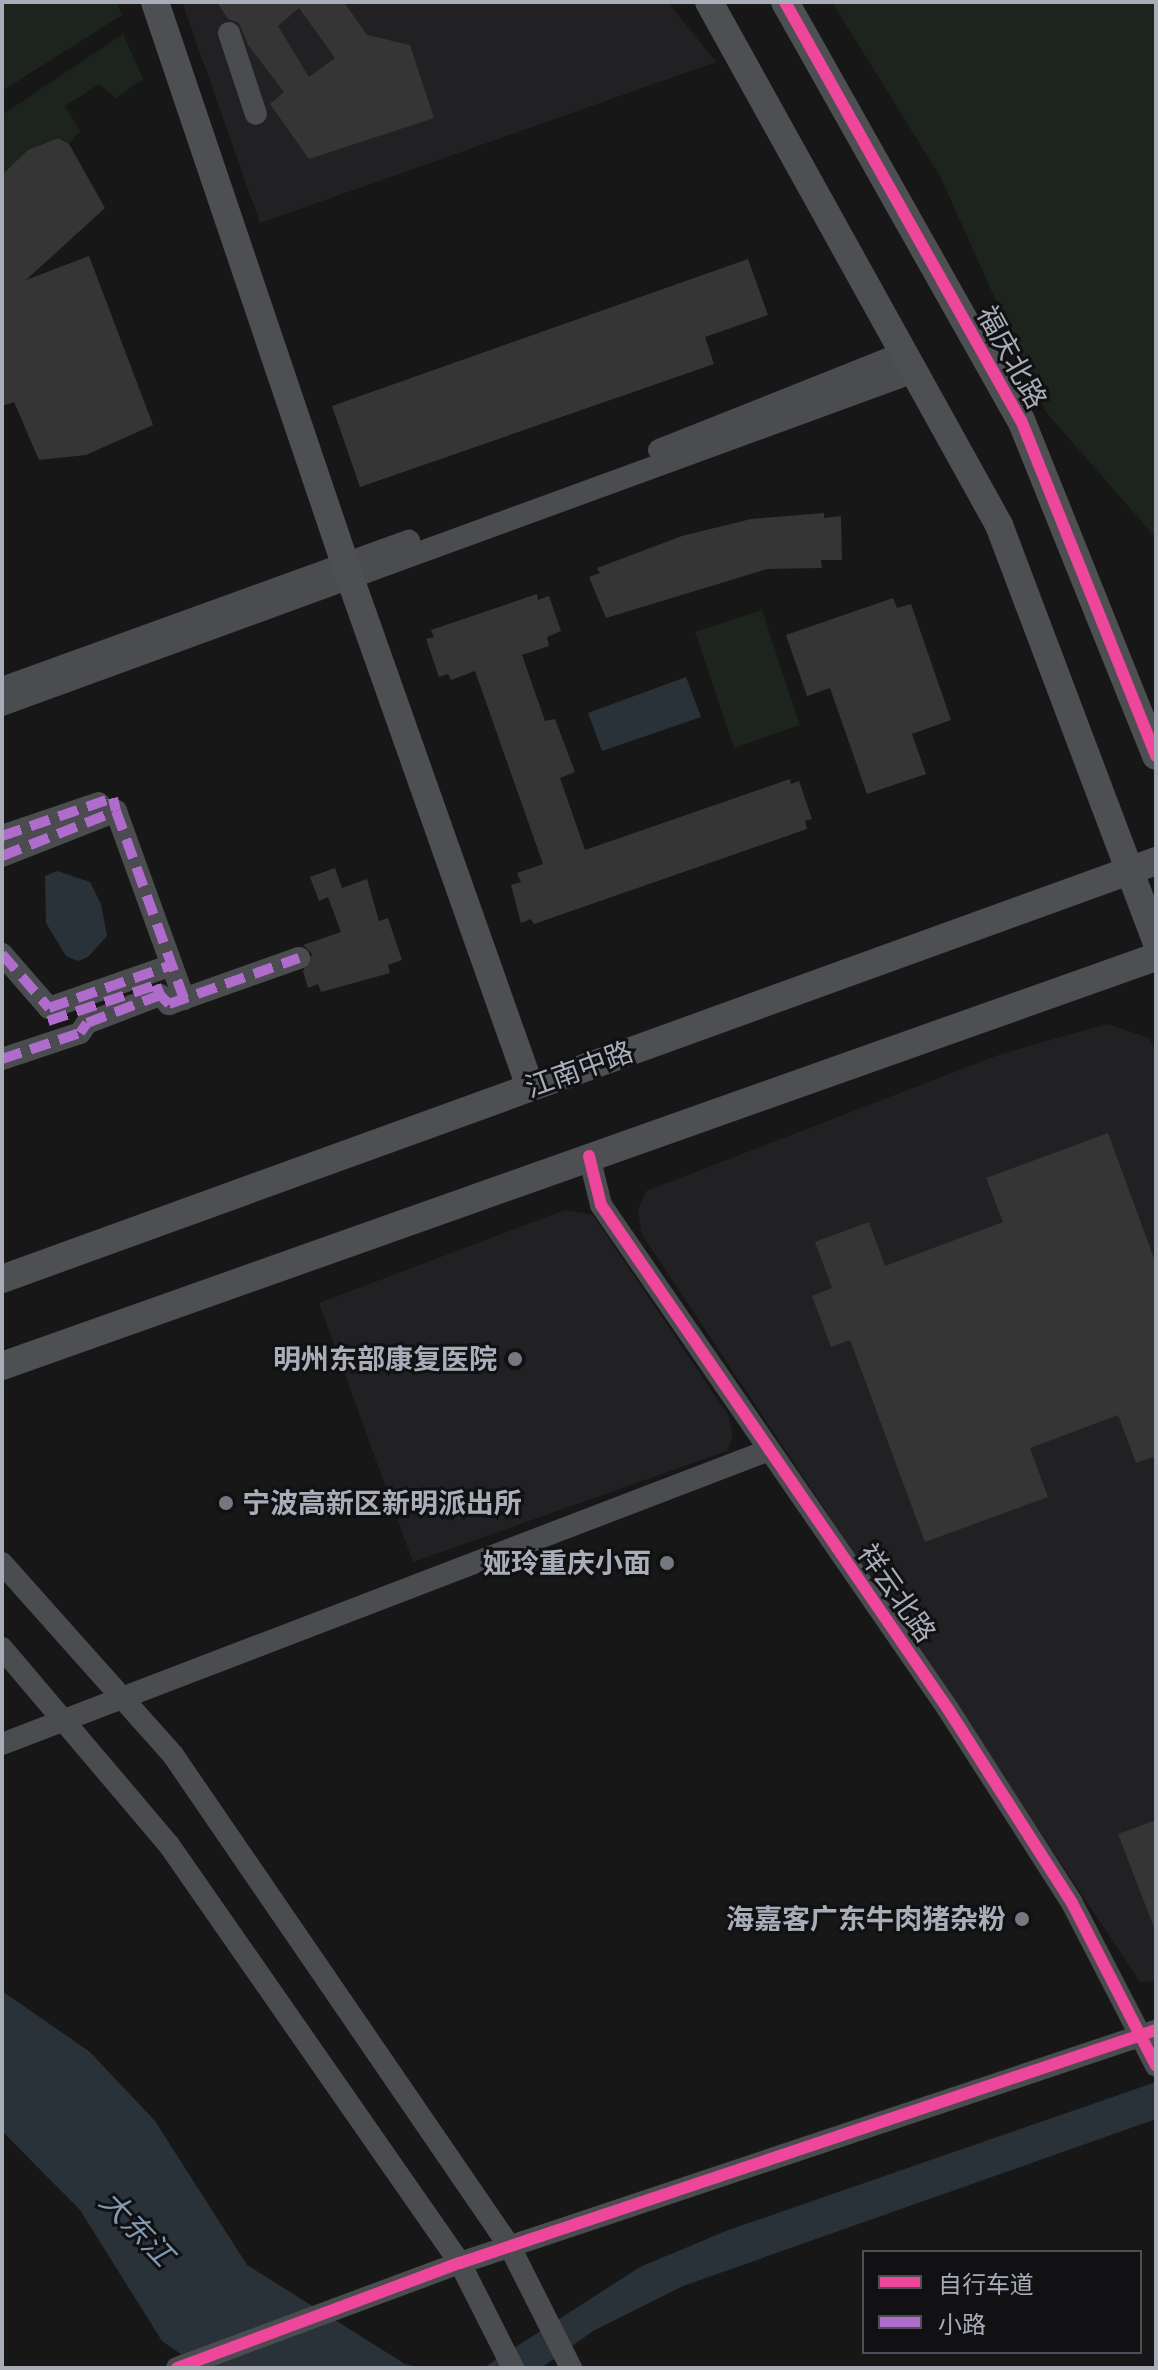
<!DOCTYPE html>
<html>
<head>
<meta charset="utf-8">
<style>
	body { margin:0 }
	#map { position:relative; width:1158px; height:2370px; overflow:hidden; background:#171717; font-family:"Archivo Narrow","Noto Sans SC",sans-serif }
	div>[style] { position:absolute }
	.built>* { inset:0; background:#212123 }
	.green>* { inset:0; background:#1d241e }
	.water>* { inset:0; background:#2a3239 }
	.building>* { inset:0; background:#353536 }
	.minor>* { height:22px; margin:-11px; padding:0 11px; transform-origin:11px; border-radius:11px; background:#4b4c50 }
	.major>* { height:28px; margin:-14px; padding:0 14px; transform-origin:14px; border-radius:14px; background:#4d4f52 }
	.quiet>* { height:10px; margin-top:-5px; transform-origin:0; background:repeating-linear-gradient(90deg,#b06ccc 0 20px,transparent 0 30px) }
	.cycleway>* { height:12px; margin:-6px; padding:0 6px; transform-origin:6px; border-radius:6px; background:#ed469a }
	.dots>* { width:22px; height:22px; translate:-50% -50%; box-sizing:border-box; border:4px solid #111113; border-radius:50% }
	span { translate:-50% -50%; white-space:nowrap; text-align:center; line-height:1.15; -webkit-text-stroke:6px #111113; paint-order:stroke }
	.street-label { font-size:28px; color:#a8adb8 }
	.poi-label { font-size:28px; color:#a8adb8; font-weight:700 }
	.right { translate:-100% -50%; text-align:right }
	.left { translate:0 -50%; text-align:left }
	.water-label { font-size:30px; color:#7f9bb3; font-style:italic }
	.frame { position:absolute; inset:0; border:4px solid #a8adb8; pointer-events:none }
	.legend { position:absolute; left:862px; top:2250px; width:280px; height:104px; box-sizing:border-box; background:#111113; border:2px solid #4d4f55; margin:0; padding:10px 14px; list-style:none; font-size:24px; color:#a8adb8 }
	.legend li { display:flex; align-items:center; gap:16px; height:40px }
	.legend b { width:40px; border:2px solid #4d4f55 }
</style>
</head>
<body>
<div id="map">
	<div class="built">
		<i style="clip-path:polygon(182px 2px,668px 2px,716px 62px,260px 223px)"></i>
		<i style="clip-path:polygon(1107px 1024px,1149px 1038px,1156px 1053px,1156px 1981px,1140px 1982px,642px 1235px,638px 1210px,646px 1191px,1001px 1054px)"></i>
		<i style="clip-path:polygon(565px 1210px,593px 1215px,728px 1415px,733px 1436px,727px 1451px,413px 1562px,319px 1303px)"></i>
	</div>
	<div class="green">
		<i style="clip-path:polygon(2px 2px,117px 2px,122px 15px,2px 91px)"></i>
		<i style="clip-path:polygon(832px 2px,1156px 2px,1156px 538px,1046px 412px,941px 178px)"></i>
		<i style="clip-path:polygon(123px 34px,143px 79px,116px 98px,99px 84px,65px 106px,80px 131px,69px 144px,58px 138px,28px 150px,2px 177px,2px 115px)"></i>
		<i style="clip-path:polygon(762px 610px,800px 725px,734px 748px,695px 632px)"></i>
	</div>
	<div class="water">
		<i style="clip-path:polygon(686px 677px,701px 717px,602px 751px,588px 713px)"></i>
		<i style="clip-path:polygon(57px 871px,90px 882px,101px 904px,107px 936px,88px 957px,78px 961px,66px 956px,46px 923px,45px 876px)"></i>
		<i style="clip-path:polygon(2px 1991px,90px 2052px,155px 2121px,247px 2265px,405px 2364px,421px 2368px,201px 2368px,162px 2341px,80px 2210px,2px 2131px)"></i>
		<i style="clip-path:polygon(1156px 2082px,1156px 2119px,683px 2286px,593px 2331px,541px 2368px,483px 2368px,640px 2267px,726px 2231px)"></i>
	</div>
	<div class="building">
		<i style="clip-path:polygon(evenodd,217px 2px,344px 2px,367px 35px,410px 45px,434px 118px,309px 159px,270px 104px,284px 92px,248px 45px,239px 23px,228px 19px,217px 2px,299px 8px,335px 58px,309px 77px,278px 26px,299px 8px)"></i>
		<i style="clip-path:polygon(58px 138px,69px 144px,105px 208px,26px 280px,89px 256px,153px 425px,86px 455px,39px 460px,14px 402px,2px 406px,2px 175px,28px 150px)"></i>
		<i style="clip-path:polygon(748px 259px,768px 315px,705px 337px,714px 364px,360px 487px,332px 406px)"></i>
		<i style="clip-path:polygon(824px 513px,824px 518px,841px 516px,842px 560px,821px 560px,822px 568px,767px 569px,606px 618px,589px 577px,600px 573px,597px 568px,682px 536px,751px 519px)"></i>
		<i style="clip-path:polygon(537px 594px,538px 600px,549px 596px,561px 631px,547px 637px,549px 646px,522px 655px,545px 721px,555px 719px,575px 772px,560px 778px,585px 850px,790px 779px,791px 784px,799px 781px,812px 819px,805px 821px,807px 829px,534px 924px,531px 919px,521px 923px,511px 885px,521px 882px,517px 873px,543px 864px,475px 671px,451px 680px,448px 674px,439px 677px,426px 639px,434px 637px,431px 630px)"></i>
		<i style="clip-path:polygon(893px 598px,897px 608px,911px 604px,951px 720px,912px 734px,926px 774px,867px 794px,830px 688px,807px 696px,786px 635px)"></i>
		<i style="clip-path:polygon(335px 868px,342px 888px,367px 879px,379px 921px,388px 918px,402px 960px,388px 965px,390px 973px,321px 992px,318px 984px,308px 988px,303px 971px,312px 954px,303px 945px,341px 932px,328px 897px,319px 901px,310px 877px)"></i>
		<i style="clip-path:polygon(1108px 1133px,1156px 1264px,1156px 1456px,1136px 1463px,1118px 1415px,1030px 1448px,1048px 1497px,925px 1542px,850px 1340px,831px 1347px,812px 1296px,832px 1288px,815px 1242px,869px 1222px,885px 1266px,1003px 1222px,986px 1178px)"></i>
		<i style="clip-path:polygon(1156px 1820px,1156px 1929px,1155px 1930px,1118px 1834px)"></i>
	</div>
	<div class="minor">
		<i style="left:229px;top:33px;width:85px;rotate:71.6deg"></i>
		<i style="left:659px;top:450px;width:263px;rotate:-21.7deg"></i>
		<i style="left:2px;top:688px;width:433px;rotate:-19.9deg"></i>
		<i style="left:2px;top:705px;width:971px;rotate:-20.06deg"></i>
		<i style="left:2px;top:836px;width:102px;rotate:-18.8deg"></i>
		<i style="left:2px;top:856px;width:123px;rotate:-21.5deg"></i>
		<i style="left:116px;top:811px;width:200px;rotate:70.1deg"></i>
		<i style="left:2px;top:954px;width:72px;rotate:49deg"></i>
		<i style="left:49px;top:1008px;width:130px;rotate:-19.3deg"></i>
		<i style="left:2px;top:1059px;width:82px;rotate:-18.4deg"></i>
		<i style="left:80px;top:1033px;width:12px;rotate:-55deg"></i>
		<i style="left:87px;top:1023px;width:78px;rotate:-21deg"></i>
		<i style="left:160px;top:995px;width:13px;rotate:45deg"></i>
		<i style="left:169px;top:1004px;width:138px;rotate:-19.5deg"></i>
		<i style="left:589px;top:1156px;width:50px;rotate:76.2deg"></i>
		<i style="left:601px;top:1205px;width:612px;rotate:55.45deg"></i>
		<i style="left:948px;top:1709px;width:230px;rotate:57.4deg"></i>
		<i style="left:1072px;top:1903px;width:183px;rotate:62.7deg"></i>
		<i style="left:2px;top:1563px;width:257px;rotate:48.3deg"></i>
		<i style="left:173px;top:1755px;width:596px;rotate:55.59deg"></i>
		<i style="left:510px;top:2247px;width:136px;rotate:63.2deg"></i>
		<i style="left:2px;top:1648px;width:258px;rotate:49.7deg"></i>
		<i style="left:169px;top:1845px;width:509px;rotate:55.16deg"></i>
		<i style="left:460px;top:2263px;width:118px;rotate:63.2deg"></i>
		<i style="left:2px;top:1744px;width:821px;rotate:-20.97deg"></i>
		<i style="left:177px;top:2368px;width:302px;rotate:-20.4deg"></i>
		<i style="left:460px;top:2263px;width:733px;rotate:-18.46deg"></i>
	</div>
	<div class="major">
		<i style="left:155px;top:2px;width:608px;rotate:71.3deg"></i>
		<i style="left:350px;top:578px;width:540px;rotate:70.52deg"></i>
		<i style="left:709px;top:2px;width:598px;rotate:60.99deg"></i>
		<i style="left:999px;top:525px;width:445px;rotate:69.3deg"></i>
		<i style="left:785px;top:2px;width:480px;rotate:60.6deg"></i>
		<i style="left:1021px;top:420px;width:362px;rotate:68.1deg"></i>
		<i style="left:2px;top:1279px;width:1227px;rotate:-19.91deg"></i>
		<i style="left:2px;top:1366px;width:1224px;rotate:-19.52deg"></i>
	</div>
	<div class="quiet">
		<i style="left:2px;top:836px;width:117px;rotate:-18.9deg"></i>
		<i style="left:113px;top:798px;width:13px;rotate:77deg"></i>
		<i style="left:2px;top:856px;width:123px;rotate:-21.5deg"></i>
		<i style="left:116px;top:811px;width:200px;rotate:70.1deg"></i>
		<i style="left:2px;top:954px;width:72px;rotate:49deg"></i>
		<i style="left:49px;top:1008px;width:130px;rotate:-19.3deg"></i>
		<i style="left:48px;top:1021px;width:114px;rotate:-18.4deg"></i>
		<i style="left:156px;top:985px;width:11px;rotate:68deg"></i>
		<i style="left:2px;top:1059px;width:82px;rotate:-18.4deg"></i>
		<i style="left:80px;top:1033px;width:12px;rotate:-55deg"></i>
		<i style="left:87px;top:1023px;width:78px;rotate:-21deg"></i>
		<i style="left:160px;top:995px;width:13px;rotate:45deg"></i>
		<i style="left:169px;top:1004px;width:138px;rotate:-19.5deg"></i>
	</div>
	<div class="cycleway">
		<i style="left:785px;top:2px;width:480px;rotate:60.6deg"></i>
		<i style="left:1021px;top:420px;width:362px;rotate:68.1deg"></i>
		<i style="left:589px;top:1156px;width:50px;rotate:76.2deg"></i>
		<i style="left:601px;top:1205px;width:612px;rotate:55.45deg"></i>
		<i style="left:948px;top:1709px;width:230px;rotate:57.4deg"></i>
		<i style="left:1072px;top:1903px;width:183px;rotate:62.7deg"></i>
		<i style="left:177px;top:2368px;width:302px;rotate:-20.4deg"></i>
		<i style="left:460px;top:2263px;width:734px;rotate:-18.51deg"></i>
	</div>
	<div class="dots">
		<i style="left:515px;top:1359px;background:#757880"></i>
		<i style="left:226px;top:1503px;background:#757880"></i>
		<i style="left:667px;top:1563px;background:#757880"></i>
		<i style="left:1022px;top:1919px;background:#757880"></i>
	</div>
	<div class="street-label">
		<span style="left:1012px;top:357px;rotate:61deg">福庆北路</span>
		<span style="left:579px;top:1069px;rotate:-20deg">江南中路</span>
		<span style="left:897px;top:1593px;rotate:55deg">祥云北路</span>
	</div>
	<div class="poi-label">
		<span class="right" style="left:497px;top:1359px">明州东部康复医院</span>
		<span class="left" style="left:242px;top:1503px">宁波高新区新明派出所</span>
		<span class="right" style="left:651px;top:1563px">娅玲重庆小面</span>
		<span class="right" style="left:1006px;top:1919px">海嘉客广东牛肉猪杂粉</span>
	</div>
	<div class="water-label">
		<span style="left:137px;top:2228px;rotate:46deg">大东江</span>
	</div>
	<div class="frame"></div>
	<ul class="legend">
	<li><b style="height:10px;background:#ed469a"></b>自行车道</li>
	<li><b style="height:10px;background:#b06ccc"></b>小路</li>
	</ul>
</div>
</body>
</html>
